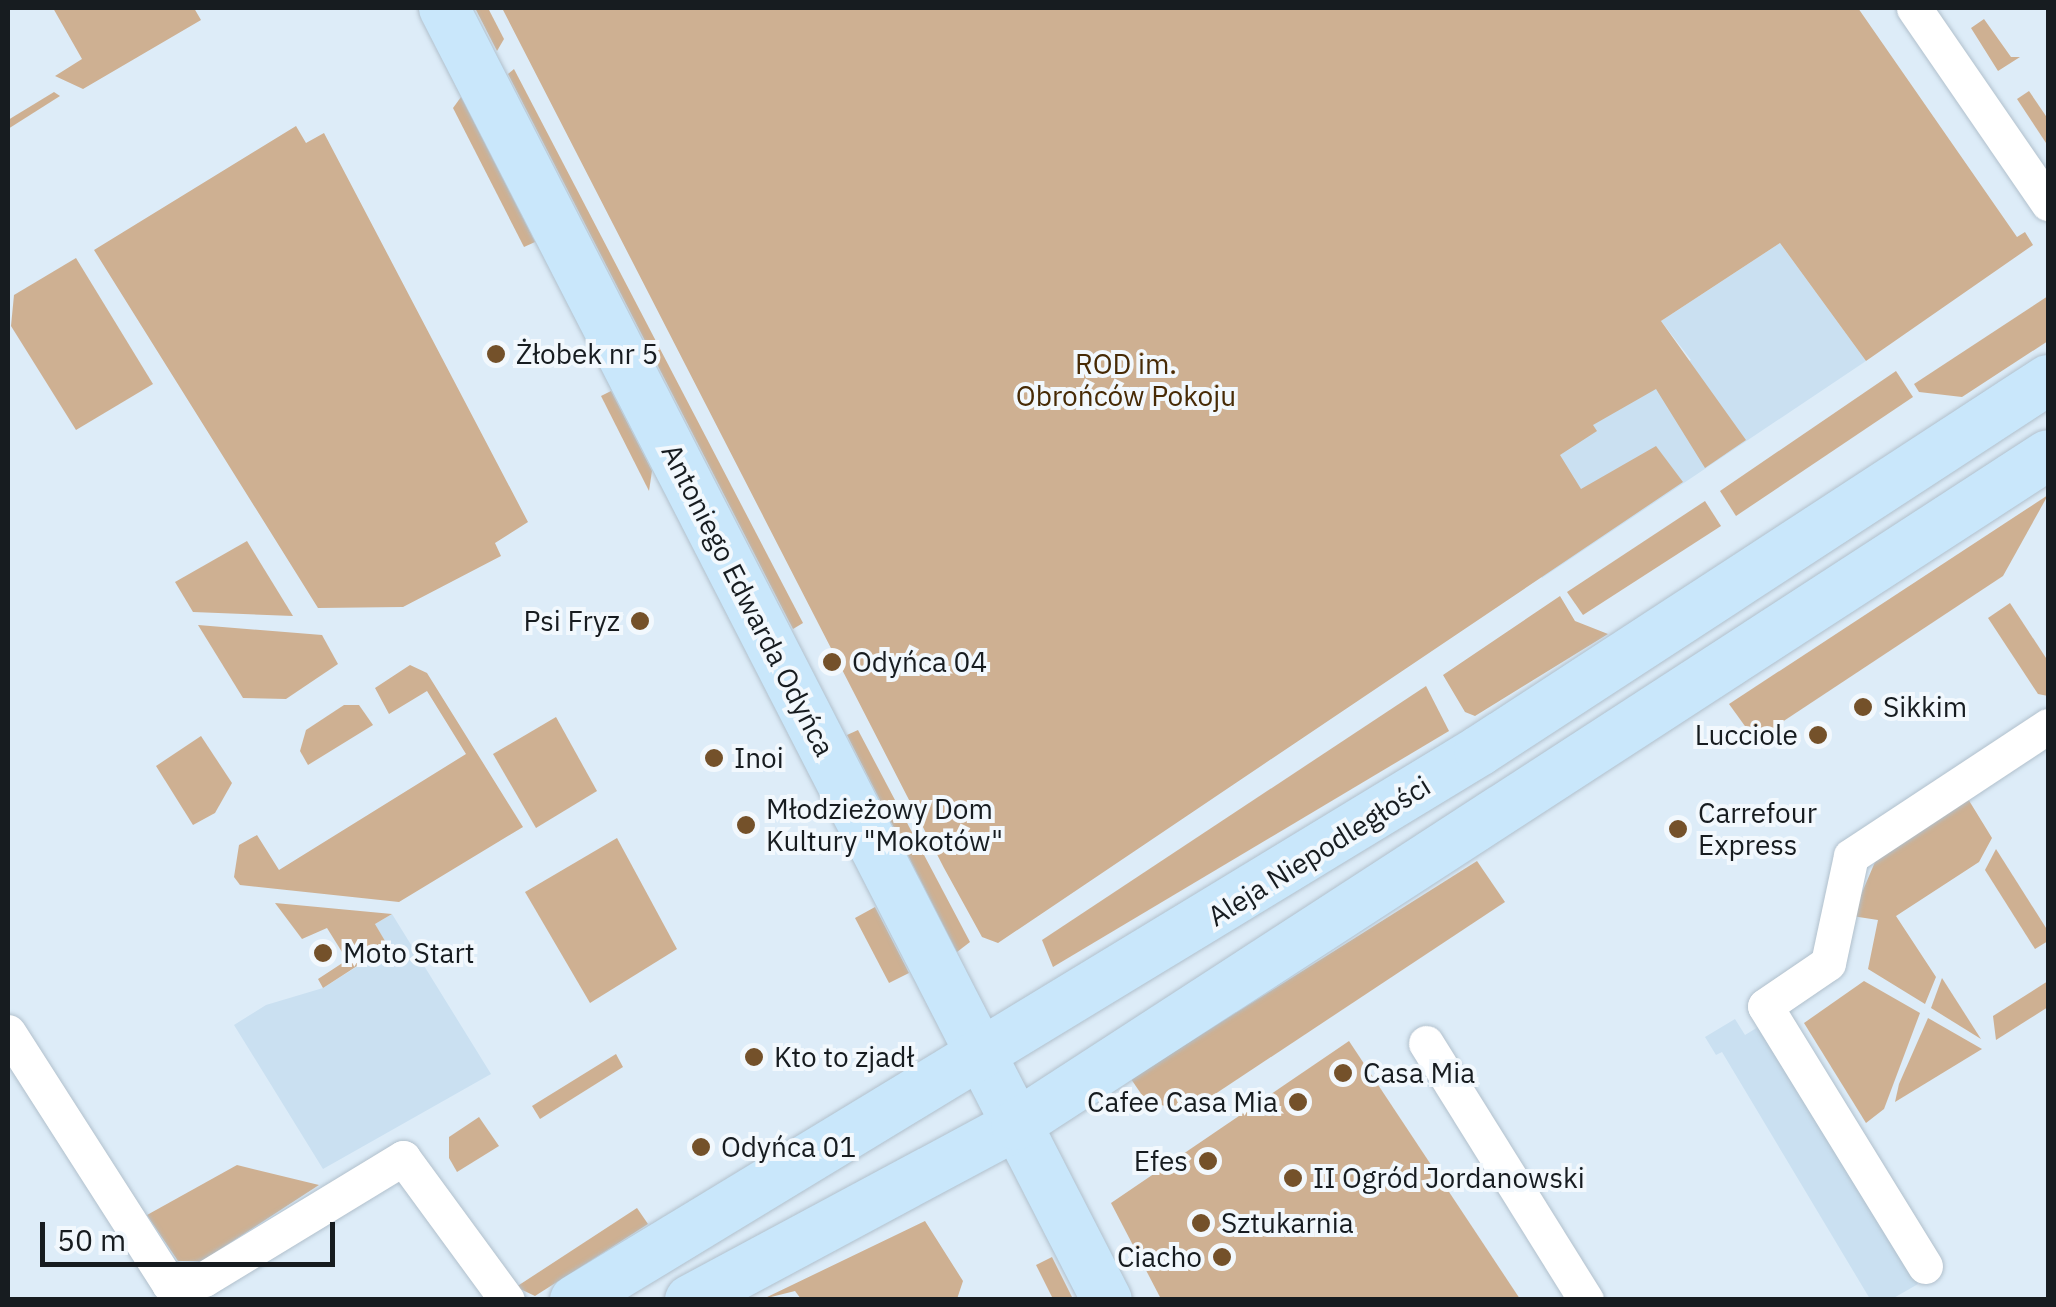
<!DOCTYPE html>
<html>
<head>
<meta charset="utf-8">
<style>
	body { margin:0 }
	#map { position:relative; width:2056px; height:1307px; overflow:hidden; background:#ddecf8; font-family:"IBM Plex Sans",sans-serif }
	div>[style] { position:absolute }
	.built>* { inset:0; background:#cae0f1 }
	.green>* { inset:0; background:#ceb092 }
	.roads { filter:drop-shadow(0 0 2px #b1c0cc) drop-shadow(0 0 2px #b1c0cc) }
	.street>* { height:35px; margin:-17.5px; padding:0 17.5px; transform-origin:17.5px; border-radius:17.5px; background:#fff }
	.secondary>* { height:50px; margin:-25px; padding:0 25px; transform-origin:25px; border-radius:25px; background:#c9e7fb }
	.dots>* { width:28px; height:28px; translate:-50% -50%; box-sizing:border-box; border:5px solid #f2f8fd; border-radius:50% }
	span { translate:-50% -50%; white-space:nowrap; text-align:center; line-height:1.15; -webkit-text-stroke:8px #f2f8fd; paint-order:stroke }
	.poi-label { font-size:28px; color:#171c20 }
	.left { translate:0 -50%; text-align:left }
	.right { translate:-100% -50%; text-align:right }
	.park-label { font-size:28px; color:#472a05 }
	.street-label { font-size:28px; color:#171c20 }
	.frame { position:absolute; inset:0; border:10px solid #171c20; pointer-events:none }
	.scale { position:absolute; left:40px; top:1222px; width:295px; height:45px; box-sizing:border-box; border:5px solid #171c20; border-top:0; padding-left:12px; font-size:30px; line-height:35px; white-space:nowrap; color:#171c20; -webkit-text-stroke:8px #f2f8fd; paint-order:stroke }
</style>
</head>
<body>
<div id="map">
	<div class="built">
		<i style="clip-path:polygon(1780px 243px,1866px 361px,1542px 578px,1484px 475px,1691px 360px,1661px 321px)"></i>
		<i style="clip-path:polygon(392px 914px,491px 1074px,323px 1169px,234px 1025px,266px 1005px,323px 988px,388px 947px,375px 924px)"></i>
		<i style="clip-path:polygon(1735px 1019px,1745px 1035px,1763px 1024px,1918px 1284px,1892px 1299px,1870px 1299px,1722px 1052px,1716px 1055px,1705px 1037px)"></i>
	</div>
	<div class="green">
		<i style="clip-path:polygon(53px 8px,194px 8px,201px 20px,83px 89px,55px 76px,82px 59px)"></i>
		<i style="clip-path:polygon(475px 8px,488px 8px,504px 39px,497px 51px)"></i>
		<i style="clip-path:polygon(502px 8px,1858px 8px,2017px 237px,2025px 232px,2033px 245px,1866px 361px,1780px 243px,1661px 321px,1746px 440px,1705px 468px,1656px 389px,1593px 425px,1597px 431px,1560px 455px,1581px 489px,1656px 446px,1683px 482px,998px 943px,982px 937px,944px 868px)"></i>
		<i style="clip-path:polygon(1984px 19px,2011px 57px,2020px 57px,1998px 71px,1971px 28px)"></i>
		<i style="clip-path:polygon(514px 69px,803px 623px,793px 629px,508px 74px)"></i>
		<i style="clip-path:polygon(2029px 91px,2048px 119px,2048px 146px,2017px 99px)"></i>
		<i style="clip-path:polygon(54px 92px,60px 96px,8px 129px,8px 120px)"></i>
		<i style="clip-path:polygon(461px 97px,535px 242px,524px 247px,453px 108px)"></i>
		<i style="clip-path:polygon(296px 126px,306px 143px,324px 133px,528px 522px,495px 543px,501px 556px,403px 607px,318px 608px,94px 250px)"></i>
		<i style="clip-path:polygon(76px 258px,153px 384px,76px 430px,11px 326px,14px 295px)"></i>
		<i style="clip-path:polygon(2048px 296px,2048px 341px,1962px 397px,1919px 392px,1914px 384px)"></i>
		<i style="clip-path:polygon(1896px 371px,1913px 397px,1736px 516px,1720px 491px)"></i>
		<i style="clip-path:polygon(611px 391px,652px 471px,649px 491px,601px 396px)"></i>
		<i style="clip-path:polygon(2048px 495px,2003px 576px,1755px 740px,1729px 704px)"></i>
		<i style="clip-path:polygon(1705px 501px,1721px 526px,1583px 615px,1567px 592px)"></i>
		<i style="clip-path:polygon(247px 541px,293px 616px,193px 612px,175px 582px)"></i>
		<i style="clip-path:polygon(1560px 596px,1575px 621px,1608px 634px,1475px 716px,1465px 712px,1443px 675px)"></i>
		<i style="clip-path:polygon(2010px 603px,2048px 661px,2048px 696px,2038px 694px,1988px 618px)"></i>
		<i style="clip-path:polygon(198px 625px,322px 635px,338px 664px,286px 699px,243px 698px)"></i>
		<i style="clip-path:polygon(410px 665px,427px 673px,523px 827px,399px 902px,240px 885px,234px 877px,239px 845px,257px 835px,279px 870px,466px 754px,427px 691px,389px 714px,375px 688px)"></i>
		<i style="clip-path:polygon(1426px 686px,1449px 731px,1053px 967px,1042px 940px)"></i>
		<i style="clip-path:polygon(344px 705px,359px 705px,373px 725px,308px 765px,300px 751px,306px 730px)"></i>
		<i style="clip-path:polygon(556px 717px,597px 791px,536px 828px,493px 754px)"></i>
		<i style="clip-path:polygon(858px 730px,970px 942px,957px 952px,847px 735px)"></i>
		<i style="clip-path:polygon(201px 736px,232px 783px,215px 813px,193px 825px,156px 766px)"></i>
		<i style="clip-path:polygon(1965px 794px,1992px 838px,1979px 862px,1896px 916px,1936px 977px,1925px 1004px,1868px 969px,1878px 920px,1852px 916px,1875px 862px)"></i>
		<i style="clip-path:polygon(617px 838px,677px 949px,590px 1003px,525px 892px)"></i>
		<i style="clip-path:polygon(1996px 849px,2048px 931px,2048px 941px,2035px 949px,1985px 870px)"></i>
		<i style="clip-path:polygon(1477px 861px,1505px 902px,1188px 1112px,1146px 1101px,1131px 1079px)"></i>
		<i style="clip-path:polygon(275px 903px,392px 914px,375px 924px,388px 946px,323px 988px,318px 979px,347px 960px,327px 928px,302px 939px)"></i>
		<i style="clip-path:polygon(875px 907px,909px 973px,889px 983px,855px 918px)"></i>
		<i style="clip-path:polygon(1942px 978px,1981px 1039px,1931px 1008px)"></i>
		<i style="clip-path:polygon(1864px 981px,1920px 1013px,1884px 1109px,1866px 1123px,1804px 1023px)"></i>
		<i style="clip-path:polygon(2048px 981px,2048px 1007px,1996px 1040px,1993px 1016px)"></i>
		<i style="clip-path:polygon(1928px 1018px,1982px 1049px,1895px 1102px,1899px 1084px)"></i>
		<i style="clip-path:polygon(1349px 1041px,1520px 1299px,1161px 1299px,1111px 1203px)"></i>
		<i style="clip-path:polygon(616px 1054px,623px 1067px,540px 1119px,532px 1106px)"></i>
		<i style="clip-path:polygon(479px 1117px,499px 1146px,457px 1172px,449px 1158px,449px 1137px)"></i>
		<i style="clip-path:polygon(237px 1165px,319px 1185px,202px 1261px,178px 1261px,147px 1215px)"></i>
		<i style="clip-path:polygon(637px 1208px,648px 1224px,535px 1296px,516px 1287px)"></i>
		<i style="clip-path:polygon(925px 1221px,963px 1281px,957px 1299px,801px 1299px,795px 1291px,763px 1299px)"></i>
		<i style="clip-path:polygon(1052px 1257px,1073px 1299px,1053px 1299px,1036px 1265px)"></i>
	</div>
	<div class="roads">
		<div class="street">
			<i style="left:1914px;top:8px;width:237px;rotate:55.5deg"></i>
			<i style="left:8px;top:1032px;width:299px;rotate:57.4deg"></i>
			<i style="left:169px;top:1284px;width:35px;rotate:-8deg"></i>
			<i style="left:204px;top:1279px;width:233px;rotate:-31.3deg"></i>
			<i style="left:403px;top:1158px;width:176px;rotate:53.8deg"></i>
			<i style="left:1426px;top:1043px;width:303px;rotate:58.1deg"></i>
			<i style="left:1925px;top:1266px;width:305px;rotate:-121.6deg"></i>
			<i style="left:1765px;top:1006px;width:76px;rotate:-34.3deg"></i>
			<i style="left:1828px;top:963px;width:109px;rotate:-77.9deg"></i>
			<i style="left:1851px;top:856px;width:236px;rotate:-33.4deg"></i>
		</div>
		<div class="secondary">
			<i style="left:444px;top:8px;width:1452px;rotate:62.84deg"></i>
			<i style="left:575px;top:1300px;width:1058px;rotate:-31.27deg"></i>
			<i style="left:1479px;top:751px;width:679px;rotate:-33.11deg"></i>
			<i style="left:690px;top:1300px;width:370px;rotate:-28.2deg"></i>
			<i style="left:1016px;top:1125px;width:1230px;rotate:-32.99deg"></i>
		</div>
	</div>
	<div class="dots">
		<i style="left:496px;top:354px;background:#74512a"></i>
		<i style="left:640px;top:621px;background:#74512a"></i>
		<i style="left:832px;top:662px;background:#74512a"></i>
		<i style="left:1863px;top:707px;background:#74512a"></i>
		<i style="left:1818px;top:735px;background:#74512a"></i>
		<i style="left:714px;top:758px;background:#74512a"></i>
		<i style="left:746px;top:825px;background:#74512a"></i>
		<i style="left:1678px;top:829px;background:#74512a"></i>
		<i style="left:323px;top:953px;background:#74512a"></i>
		<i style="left:754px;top:1057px;background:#74512a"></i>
		<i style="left:1343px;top:1073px;background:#74512a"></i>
		<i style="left:1298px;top:1102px;background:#74512a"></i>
		<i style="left:701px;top:1147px;background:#74512a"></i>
		<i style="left:1208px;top:1161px;background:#74512a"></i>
		<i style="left:1293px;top:1178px;background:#74512a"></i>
		<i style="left:1201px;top:1223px;background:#74512a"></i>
		<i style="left:1222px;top:1257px;background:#74512a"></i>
	</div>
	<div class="poi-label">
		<span class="left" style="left:516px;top:354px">Żłobek nr 5</span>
		<span class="right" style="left:620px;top:621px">Psi Fryz</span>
		<span class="left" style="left:852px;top:662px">Odyńca 04</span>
		<span class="left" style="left:1883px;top:707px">Sikkim</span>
		<span class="right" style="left:1798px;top:735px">Lucciole</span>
		<span class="left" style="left:734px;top:758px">Inoi</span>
		<span class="left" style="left:766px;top:825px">Młodzieżowy Dom<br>Kultury "Mokotów"</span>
		<span class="left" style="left:1698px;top:829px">Carrefour<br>Express</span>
		<span class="left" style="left:343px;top:953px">Moto Start</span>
		<span class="left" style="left:774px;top:1057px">Kto to zjadł</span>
		<span class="left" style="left:1363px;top:1073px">Casa Mia</span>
		<span class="right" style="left:1278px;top:1102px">Cafee Casa Mia</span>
		<span class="left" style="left:721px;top:1147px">Odyńca 01</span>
		<span class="right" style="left:1188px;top:1161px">Efes</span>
		<span class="left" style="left:1313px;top:1178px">II Ogród Jordanowski</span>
		<span class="left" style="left:1221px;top:1223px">Sztukarnia</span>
		<span class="right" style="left:1202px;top:1257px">Ciacho</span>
	</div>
	<div class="park-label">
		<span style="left:1126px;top:380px">ROD im.<br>Obrońców Pokoju</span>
	</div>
	<div class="street-label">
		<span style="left:748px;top:600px;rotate:63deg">Antoniego Edwarda Odyńca</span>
		<span style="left:1319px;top:851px;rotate:-32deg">Aleja Niepodległości</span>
	</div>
	<div class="frame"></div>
	<div class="scale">50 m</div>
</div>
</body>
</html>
